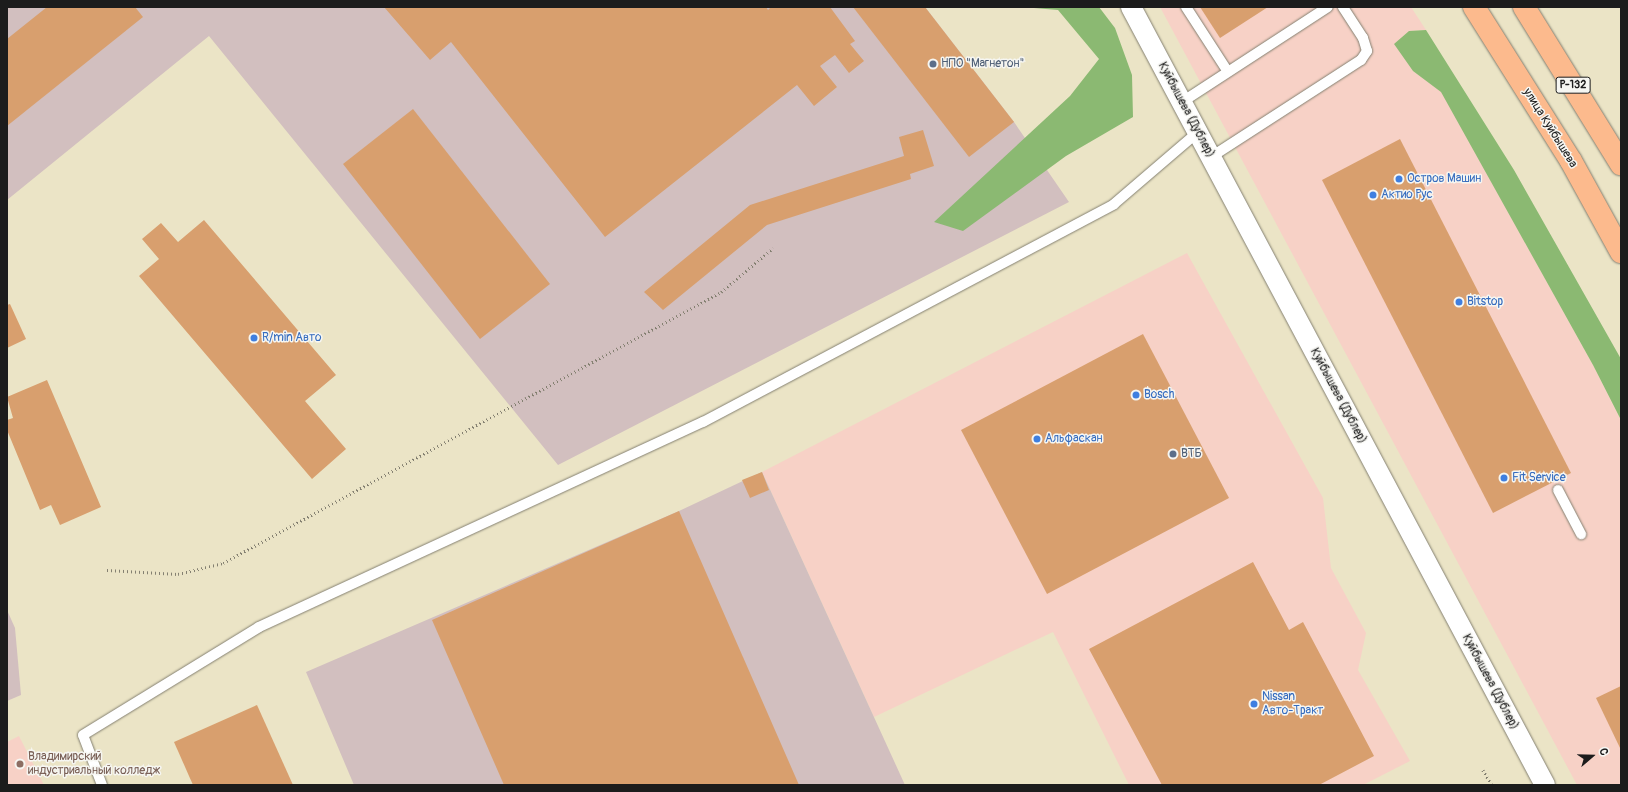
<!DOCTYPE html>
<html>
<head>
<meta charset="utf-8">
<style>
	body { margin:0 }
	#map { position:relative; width:1628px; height:792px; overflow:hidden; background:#ebe4c6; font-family:Pangolin,sans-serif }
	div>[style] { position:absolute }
	.built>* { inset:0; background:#f7d1c6 }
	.industrial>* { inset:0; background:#d2bfbf }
	.forest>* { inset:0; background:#8bb972 }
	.building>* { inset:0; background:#d89f6e }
	.path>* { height:2.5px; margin-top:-1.25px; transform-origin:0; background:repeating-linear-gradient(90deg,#848071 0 1px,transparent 0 4px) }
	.roads { filter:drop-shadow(0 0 1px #848071) drop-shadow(0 0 1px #848071) }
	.lane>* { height:10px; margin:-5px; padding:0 5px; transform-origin:5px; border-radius:5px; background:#fff }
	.street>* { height:20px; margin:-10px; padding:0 10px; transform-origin:10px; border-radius:10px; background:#fff }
	.highway>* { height:22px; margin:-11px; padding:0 11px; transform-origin:11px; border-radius:11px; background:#fcba8d }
	.dots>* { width:11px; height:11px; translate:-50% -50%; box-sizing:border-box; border:2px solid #f6f6f2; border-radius:50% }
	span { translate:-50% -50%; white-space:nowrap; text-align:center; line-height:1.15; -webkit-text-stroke:3px #f6f6f2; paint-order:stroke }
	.shield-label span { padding:1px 3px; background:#f6f6f2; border:1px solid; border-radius:3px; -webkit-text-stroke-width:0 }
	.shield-label { font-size:11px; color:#1c1c1c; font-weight:700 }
	.service-label { font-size:12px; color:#4e5e75 }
	.left { translate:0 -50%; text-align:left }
	.street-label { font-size:12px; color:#1c1c1c }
	.shop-label { font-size:12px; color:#366cbe }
	.education-label { font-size:12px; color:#785e54 }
	.frame { position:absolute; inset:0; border:8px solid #1c1c1c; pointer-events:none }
	.north { position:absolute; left:1572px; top:736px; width:40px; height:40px; -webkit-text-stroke:3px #f6f6f2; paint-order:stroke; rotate:70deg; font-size:11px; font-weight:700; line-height:16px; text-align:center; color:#1c1c1c }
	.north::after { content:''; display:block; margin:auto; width:14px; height:18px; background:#1c1c1c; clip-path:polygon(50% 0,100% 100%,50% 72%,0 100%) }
</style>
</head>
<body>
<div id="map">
	<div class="built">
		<i style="clip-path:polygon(1160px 7px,1411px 7px,1426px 30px,1409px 31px,1413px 71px,1441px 91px,1593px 365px,1621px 420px,1621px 785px,1577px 785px)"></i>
		<i style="clip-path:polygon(1187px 253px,1323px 498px,1331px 568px,1366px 633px,1358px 670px,1410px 761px,1363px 785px,1129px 785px,1053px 632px,874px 717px,762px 472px)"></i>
		<i style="clip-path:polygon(19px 736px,44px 785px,7px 785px,7px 742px)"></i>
	</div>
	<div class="industrial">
		<i style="clip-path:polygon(7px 7px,925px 7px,1014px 122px,1069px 202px,558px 465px,209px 36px,7px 200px)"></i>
		<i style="clip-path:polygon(762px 472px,905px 785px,354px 785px,306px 672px,679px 511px)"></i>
		<i style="clip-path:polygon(7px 610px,15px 628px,21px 695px,7px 701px)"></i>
	</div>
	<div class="forest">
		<i style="clip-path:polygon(1022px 7px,1099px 7px,1115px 28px,1132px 75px,1133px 117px,1066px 156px,963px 231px,934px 222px,1070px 96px,1099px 59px,1058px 10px)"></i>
		<i style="clip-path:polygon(1426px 30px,1514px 170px,1621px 359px,1621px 420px,1593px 365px,1441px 92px,1413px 71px,1394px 44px,1409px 31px)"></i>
	</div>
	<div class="building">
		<i style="clip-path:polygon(47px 7px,135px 7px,143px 17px,7px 126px,7px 39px)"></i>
		<i style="clip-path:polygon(384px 7px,766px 7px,768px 10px,771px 7px,830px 7px,855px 41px,850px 44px,864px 61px,849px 73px,835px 55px,820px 66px,837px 87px,814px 106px,797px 85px,605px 237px,451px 42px,430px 60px)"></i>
		<i style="clip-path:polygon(853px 7px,925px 7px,1014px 122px,969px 157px)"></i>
		<i style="clip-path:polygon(1200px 7px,1268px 7px,1220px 38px)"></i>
		<i style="clip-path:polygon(413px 109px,550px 284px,480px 339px,343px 164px)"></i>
		<i style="clip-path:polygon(923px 130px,934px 166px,910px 174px,911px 179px,767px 225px,663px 310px,644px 292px,750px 205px,904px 156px,899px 137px)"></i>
		<i style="clip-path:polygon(1400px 139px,1571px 473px,1493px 513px,1322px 180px)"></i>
		<i style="clip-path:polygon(204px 220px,336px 375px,305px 401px,346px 449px,312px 479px,139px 276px,159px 259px,142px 239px,161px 223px,178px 242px)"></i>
		<i style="clip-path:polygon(10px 304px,26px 339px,7px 348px,7px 305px)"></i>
		<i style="clip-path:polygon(1143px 334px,1229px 498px,1047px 594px,961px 430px)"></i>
		<i style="clip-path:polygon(47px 380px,101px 507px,60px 525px,51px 505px,40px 510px,7px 430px,7px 420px,13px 418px,7px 397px)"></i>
		<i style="clip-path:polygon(762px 472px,769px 490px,750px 498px,742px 480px)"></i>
		<i style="clip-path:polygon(679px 511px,799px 785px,504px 785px,432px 620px)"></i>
		<i style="clip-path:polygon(1253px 562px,1289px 630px,1303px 622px,1374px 756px,1319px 785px,1162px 785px,1089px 649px)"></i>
		<i style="clip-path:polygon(1621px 686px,1621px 750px,1596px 698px)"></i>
		<i style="clip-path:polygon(257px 705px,293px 785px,193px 785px,174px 742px)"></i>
	</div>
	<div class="path">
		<i style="left:107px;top:570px;width:71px;rotate:3.2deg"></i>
		<i style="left:178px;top:574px;width:46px;rotate:-13.7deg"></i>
		<i style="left:223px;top:563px;width:567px;rotate:-28.55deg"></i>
		<i style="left:721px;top:292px;width:68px;rotate:-40.2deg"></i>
		<i style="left:1483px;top:770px;width:17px;rotate:59deg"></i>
	</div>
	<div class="roads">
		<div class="lane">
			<i style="left:1186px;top:7px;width:77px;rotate:57.1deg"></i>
			<i style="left:1182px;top:102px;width:174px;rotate:-33.1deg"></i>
			<i style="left:1211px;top:157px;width:179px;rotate:-32.9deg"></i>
			<i style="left:1361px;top:60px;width:11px;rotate:-56deg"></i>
			<i style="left:1367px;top:51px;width:14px;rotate:-107deg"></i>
			<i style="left:1363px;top:38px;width:37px;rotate:-123deg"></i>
			<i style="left:1558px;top:490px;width:50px;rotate:62.4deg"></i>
			<i style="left:102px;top:785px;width:53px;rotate:-110.8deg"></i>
			<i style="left:83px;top:735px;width:206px;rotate:-31.5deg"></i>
			<i style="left:259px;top:627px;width:489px;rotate:-24.8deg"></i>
			<i style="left:703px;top:422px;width:465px;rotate:-27.9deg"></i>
			<i style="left:1114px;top:204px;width:111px;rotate:-40.6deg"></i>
		</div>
		<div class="street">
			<i style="left:1131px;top:7px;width:881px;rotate:61.98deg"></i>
		</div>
		<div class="highway">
			<i style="left:1474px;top:7px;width:182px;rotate:57.8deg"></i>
			<i style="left:1571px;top:161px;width:104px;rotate:61.2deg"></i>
			<i style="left:1524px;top:7px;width:185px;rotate:58.3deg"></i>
		</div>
	</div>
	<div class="dots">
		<i style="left:933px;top:64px;background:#5c6f8a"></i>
		<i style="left:1399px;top:179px;background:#3f7fe0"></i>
		<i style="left:1373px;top:195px;background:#3f7fe0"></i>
		<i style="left:1459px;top:302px;background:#3f7fe0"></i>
		<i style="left:254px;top:338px;background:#3f7fe0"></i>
		<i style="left:1136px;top:395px;background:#3f7fe0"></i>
		<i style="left:1037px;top:439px;background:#3f7fe0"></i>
		<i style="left:1173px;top:454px;background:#5c6f8a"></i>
		<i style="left:1504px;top:478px;background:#3f7fe0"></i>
		<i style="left:1254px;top:704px;background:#3f7fe0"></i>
		<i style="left:20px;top:764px;background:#8d6e63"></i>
	</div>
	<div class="shield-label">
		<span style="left:1573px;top:85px">Р-132</span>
	</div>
	<div class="service-label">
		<span class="left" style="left:941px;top:64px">НПО "Магнетон"</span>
		<span class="left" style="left:1181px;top:454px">ВТБ</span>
	</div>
	<div class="street-label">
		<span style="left:1186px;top:110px;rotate:62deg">Куйбышева (Дублер)</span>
		<span style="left:1550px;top:128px;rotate:58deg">улица Куйбышева</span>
		<span style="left:1338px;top:396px;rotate:62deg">Куйбышева (Дублер)</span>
		<span style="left:1490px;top:682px;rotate:62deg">Куйбышева (Дублер)</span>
	</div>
	<div class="shop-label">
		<span class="left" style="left:1407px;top:179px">Остров Машин</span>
		<span class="left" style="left:1381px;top:195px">Актио Рус</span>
		<span class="left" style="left:1467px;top:302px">Bitstop</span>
		<span class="left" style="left:262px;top:338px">R/min Авто</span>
		<span class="left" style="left:1144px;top:395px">Bosch</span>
		<span class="left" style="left:1045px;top:439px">Альфаскан</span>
		<span class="left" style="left:1512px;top:478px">Fit Service</span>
		<span class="left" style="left:1262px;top:704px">Nissan<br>Авто-Тракт</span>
	</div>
	<div class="education-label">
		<span class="left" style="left:28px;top:764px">Владимирский<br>индустриальный колледж</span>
	</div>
	<div class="frame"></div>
	<div class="north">С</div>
</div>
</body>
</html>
